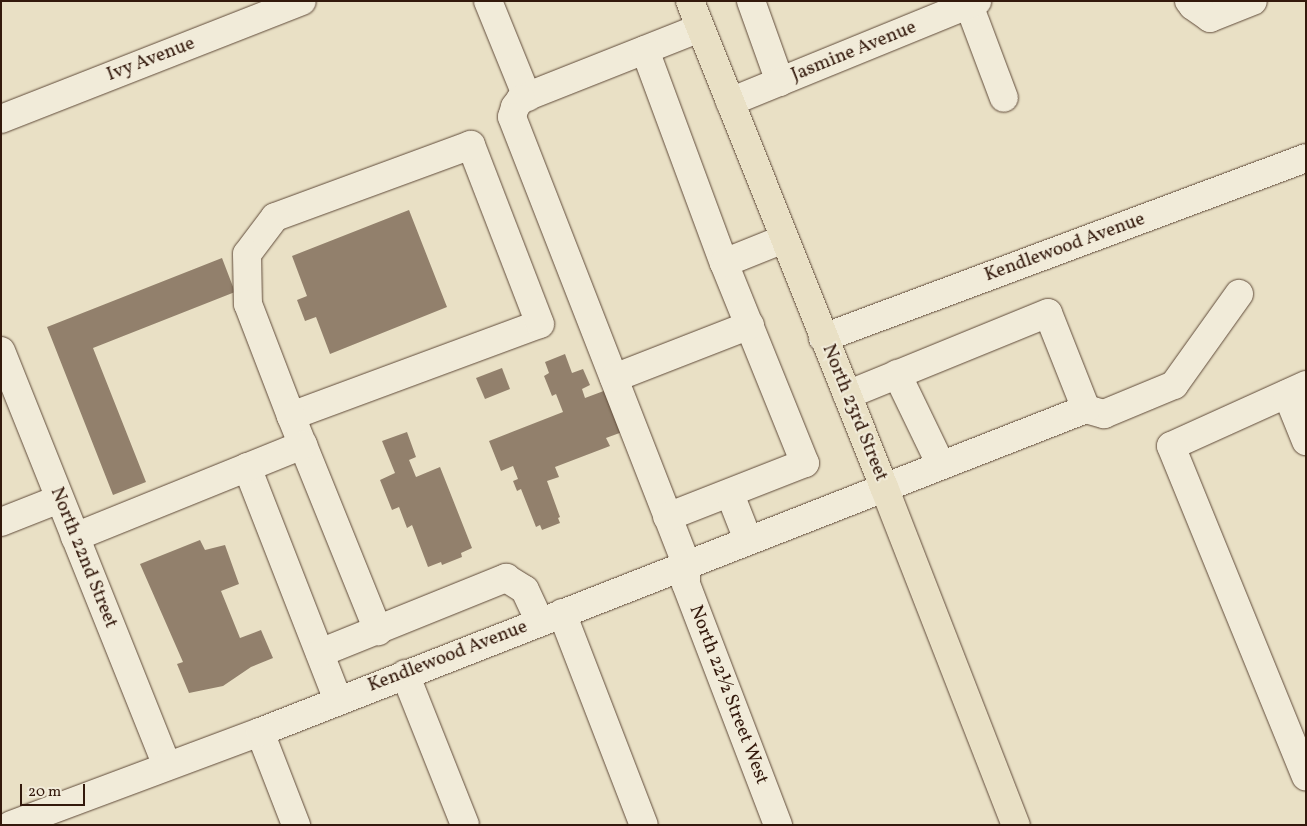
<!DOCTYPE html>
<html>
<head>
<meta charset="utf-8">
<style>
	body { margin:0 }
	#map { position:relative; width:1307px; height:826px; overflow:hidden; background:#e9e0c5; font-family:Vollkorn,serif }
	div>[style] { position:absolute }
	.building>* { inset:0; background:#92806c }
	.roads { filter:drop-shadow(0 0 1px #604b3a) drop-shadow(0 0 1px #604b3a) }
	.minor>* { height:28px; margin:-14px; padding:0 14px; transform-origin:14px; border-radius:14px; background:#f1ebd9 }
	.major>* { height:28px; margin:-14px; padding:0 14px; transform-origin:14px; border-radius:14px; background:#e9e0c5 }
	span { translate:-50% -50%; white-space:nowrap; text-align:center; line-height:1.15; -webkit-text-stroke:4px #f1ebd9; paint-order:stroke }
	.street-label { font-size:19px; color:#33190c }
	.frame { position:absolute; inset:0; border:2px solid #33190c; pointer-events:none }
	.scale { position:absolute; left:20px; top:784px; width:65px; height:22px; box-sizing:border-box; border:2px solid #33190c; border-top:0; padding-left:6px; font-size:15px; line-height:18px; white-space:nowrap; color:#33190c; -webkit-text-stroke:4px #f1ebd9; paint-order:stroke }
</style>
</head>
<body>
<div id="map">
	<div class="building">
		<i style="clip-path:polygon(409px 210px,447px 307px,330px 354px,316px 317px,305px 321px,297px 300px,307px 296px,292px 256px)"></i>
		<i style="clip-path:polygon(222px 258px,235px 292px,93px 348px,146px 482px,113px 495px,47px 327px)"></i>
		<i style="clip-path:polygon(565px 354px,572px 373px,583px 369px,590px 385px,582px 389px,585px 398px,609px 389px,625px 431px,606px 438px,610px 446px,555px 467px,559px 477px,547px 481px,560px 517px,558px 518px,560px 523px,542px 530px,540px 525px,536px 527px,521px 489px,517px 491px,513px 481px,518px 479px,513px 466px,501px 471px,489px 441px,563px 412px,556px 394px,552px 396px,544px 376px,549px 373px,545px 362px)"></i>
		<i style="clip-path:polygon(502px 368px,510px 389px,485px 399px,476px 378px)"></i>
		<i style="clip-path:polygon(407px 432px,416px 457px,409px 460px,416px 477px,440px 467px,472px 548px,461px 553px,462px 557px,442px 565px,441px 562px,428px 567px,412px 525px,407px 528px,399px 507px,392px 510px,380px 480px,395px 473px,382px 441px)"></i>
		<i style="clip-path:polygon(200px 540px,205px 550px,225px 545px,239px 584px,221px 591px,240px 638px,261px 630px,273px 658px,251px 667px,223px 686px,189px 693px,177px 664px,183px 662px,140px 564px)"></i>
	</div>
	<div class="roads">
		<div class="minor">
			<i style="left:488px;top:1px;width:104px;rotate:67.9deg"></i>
			<i style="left:751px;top:1px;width:86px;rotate:70.3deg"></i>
			<i style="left:1189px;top:1px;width:6px;rotate:51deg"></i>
			<i style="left:1193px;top:6px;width:21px;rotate:35deg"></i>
			<i style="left:1210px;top:18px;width:46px;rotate:-21.6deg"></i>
			<i style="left:969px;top:5px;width:99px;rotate:69.4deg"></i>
			<i style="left:700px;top:28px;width:193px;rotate:158.4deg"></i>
			<i style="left:521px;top:99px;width:10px;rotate:127deg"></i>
			<i style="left:515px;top:107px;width:10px;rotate:107deg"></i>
			<i style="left:512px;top:117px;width:480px;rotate:68.7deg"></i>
			<i style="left:686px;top:564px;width:20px;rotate:90deg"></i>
			<i style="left:686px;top:584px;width:258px;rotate:69.1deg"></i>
			<i style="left:645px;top:50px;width:227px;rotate:69.7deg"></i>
			<i style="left:724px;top:263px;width:216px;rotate:68deg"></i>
			<i style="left:805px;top:463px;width:148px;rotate:158.6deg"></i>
			<i style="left:730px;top:102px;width:267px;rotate:-22.2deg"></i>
			<i style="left:1px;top:119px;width:323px;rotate:-21.4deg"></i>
			<i style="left:724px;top:263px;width:65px;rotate:-21.8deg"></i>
			<i style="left:823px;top:338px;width:515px;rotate:-20.44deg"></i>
			<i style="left:1px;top:351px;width:447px;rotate:68.2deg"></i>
			<i style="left:897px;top:374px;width:101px;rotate:64.2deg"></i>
			<i style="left:614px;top:378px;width:146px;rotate:-21.3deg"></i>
			<i style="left:1306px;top:385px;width:148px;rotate:155.7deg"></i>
			<i style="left:1171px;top:446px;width:357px;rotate:67.8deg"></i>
			<i style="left:1287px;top:394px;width:51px;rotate:68deg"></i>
			<i style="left:1086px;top:409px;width:19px;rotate:16deg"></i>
			<i style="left:1104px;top:414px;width:76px;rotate:-22.5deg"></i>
			<i style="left:1174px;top:385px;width:112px;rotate:-54.5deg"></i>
			<i style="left:291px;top:416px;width:265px;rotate:-20.3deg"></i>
			<i style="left:540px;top:324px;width:192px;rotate:-111.1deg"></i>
			<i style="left:471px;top:145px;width:209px;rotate:159.8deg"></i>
			<i style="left:275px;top:217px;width:46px;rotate:127.1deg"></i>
			<i style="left:247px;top:254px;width:50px;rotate:88.9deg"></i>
			<i style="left:248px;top:304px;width:120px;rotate:69deg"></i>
			<i style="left:291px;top:416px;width:31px;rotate:68deg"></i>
			<i style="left:303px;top:445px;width:201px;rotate:68deg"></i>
			<i style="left:247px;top:467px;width:250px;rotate:68.7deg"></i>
			<i style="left:730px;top:494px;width:49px;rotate:68.6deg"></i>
			<i style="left:1px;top:522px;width:62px;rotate:-21.6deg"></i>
			<i style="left:75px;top:537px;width:246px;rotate:-22deg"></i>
			<i style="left:562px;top:613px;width:227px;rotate:68.9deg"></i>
			<i style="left:320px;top:653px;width:201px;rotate:-22deg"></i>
			<i style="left:506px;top:578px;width:22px;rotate:32deg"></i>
			<i style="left:525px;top:590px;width:35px;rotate:65deg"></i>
			<i style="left:405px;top:674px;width:162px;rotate:68.3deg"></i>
			<i style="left:260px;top:732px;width:100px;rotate:68.8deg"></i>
			<i style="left:11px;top:825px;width:266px;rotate:-20.5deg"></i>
			<i style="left:260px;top:732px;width:887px;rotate:-21.36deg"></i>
			<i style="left:1086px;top:409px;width:103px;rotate:-111.6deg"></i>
			<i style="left:1048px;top:313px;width:217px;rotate:157.8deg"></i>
		</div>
		<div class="major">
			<i style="left:690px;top:1px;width:523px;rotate:68.24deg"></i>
			<i style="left:884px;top:487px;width:363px;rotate:68.7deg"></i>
		</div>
	</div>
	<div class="street-label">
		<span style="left:854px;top:52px;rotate:-22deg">Jasmine Avenue</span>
		<span style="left:151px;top:60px;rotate:-21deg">Ivy Avenue</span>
		<span style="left:1065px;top:248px;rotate:-20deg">Kendlewood Avenue</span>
		<span style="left:854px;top:413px;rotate:68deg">North 23rd Street</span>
		<span style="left:83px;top:558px;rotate:68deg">North 22nd Street</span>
		<span style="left:448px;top:657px;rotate:-21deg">Kendlewood Avenue</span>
		<span style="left:728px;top:695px;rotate:69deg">North 22½ Street West</span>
	</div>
	<div class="frame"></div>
	<div class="scale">20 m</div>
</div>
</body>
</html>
